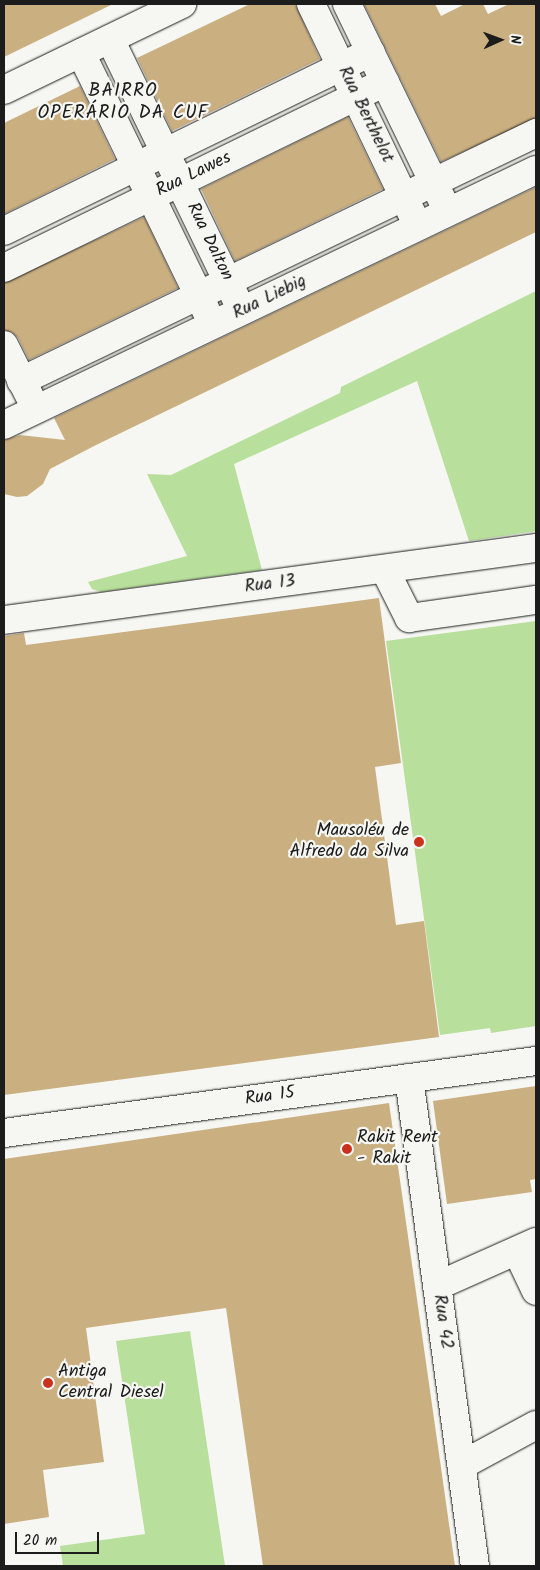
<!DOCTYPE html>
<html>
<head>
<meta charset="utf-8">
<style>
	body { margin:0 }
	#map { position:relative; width:540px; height:1570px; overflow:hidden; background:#f6f6f2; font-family:Kalam,sans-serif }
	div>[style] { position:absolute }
	.green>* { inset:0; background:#b8df9b }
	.building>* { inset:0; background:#caaf80 }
	.roads { filter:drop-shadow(0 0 1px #1c1c1c) drop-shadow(0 0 1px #1c1c1c) }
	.street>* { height:28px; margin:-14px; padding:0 14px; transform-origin:14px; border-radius:14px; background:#f6f6f2 }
	.dots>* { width:14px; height:14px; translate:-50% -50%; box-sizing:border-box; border:2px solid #f6f6f2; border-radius:50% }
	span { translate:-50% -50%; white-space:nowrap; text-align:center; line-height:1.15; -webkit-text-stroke:4.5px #f6f6f2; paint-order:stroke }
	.street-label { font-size:18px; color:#1c1c1c }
	.poi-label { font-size:18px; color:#1c1c1c }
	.right { translate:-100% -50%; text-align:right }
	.left { translate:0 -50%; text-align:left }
	.neighbourhood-label { font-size:19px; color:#1c1c1c; letter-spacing:1px }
	.frame { position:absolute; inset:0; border:5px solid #1c1c1c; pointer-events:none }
	.north { position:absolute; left:475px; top:15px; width:50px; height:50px; -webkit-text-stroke:4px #f6f6f2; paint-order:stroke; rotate:88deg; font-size:14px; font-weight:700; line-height:20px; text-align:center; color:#1c1c1c }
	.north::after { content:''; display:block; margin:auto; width:18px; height:22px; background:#1c1c1c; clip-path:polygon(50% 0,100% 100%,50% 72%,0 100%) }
	.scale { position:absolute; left:15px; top:1532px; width:84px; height:22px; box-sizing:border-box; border:2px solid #1c1c1c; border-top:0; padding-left:6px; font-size:15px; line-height:18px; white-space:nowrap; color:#1c1c1c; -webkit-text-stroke:4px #f6f6f2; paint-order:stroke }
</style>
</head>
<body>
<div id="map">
	<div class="green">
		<i style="clip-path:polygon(536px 291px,536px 531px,469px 541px,417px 381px,234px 464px,262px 570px,101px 592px,92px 589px,88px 582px,187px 556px,147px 474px,171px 475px,340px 393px,341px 387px)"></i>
		<i style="clip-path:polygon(536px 621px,536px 1026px,491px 1033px,490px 1028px,440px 1035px,386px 641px)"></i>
		<i style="clip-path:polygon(190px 1331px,225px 1566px,63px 1566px,60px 1546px,145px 1534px,116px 1341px)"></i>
	</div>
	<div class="building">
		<i style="clip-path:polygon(4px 4px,113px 4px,4px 57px)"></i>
		<i style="clip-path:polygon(250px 4px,295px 4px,320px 59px,172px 131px,137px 58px)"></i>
		<i style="clip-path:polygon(364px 4px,435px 4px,441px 16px,465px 4px,483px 4px,488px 14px,509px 4px,536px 4px,536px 118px,441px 162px)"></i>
		<i style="clip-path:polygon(80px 86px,115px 159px,4px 214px,4px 123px)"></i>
		<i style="clip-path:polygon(348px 117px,383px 189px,235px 261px,201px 189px)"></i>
		<i style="clip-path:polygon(536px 187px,536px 232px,96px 445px,50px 469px,43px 484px,27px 496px,17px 497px,4px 494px,4px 440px,20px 435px,65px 440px,54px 418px)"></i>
		<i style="clip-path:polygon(144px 217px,178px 288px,29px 360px,18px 338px,12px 332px,4px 330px,4px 283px)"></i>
		<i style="clip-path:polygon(379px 598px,401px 763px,375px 767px,396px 925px,424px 921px,439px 1037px,4px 1095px,4px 636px,24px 633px,26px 645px)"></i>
		<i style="clip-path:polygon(536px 1086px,536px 1179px,530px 1180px,532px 1192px,447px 1204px,433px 1101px)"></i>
		<i style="clip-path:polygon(389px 1103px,455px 1566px,263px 1566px,226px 1308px,86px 1328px,104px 1462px,43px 1470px,49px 1517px,4px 1524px,4px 1159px)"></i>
	</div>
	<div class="roads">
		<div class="street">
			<i style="left:311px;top:4px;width:233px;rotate:64.3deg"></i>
			<i style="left:347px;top:4px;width:218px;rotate:64.1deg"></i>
			<i style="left:110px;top:39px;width:288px;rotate:64.1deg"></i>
			<i style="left:81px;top:53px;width:288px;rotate:64.1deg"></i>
			<i style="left:4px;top:90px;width:198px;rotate:-25.8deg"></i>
			<i style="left:4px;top:231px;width:408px;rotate:-26deg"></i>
			<i style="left:4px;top:268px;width:424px;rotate:-26deg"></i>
			<i style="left:4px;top:345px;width:58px;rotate:63.4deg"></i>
			<i style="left:21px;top:381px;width:572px;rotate:-25.71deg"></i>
			<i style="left:4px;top:425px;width:590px;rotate:-25.61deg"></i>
			<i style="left:385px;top:570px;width:54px;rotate:63.4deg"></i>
			<i style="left:409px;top:618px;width:128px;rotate:-8.1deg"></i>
			<i style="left:4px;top:620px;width:537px;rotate:-7.71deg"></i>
			<i style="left:409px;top:1078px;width:492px;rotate:82.3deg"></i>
			<i style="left:4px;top:1133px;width:537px;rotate:-7.71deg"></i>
			<i style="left:517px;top:1251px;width:44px;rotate:64.6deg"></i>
			<i style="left:437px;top:1286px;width:108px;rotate:-24deg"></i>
			<i style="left:462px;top:1465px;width:84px;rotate:-28.4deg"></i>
		</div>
	</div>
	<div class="dots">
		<i style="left:419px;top:842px;background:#c8321e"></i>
		<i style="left:347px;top:1149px;background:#c8321e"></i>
		<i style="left:48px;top:1383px;background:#c8321e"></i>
	</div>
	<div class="street-label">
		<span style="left:365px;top:115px;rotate:64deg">Rua Berthelot</span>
		<span style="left:194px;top:175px;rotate:-26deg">Rua Lawes</span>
		<span style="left:209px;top:242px;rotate:64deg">Rua Dalton</span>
		<span style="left:270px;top:298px;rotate:-26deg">Rua Liebig</span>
		<span style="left:270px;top:585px;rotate:-7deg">Rua 13</span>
		<span style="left:270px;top:1097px;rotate:-8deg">Rua 15</span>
		<span style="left:442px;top:1322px;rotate:82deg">Rua 42</span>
	</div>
	<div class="poi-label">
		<span class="right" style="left:409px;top:842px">Mausoléu de<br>Alfredo da Silva</span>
		<span class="left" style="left:357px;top:1149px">Rakit Rent<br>- Rakit</span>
		<span class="left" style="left:58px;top:1383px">Antiga<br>Central Diesel</span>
	</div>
	<div class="neighbourhood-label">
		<span style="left:123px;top:103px">BAIRRO<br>OPERÁRIO DA CUF</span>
	</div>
	<div class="frame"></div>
	<div class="north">N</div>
	<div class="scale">20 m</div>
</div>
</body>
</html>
